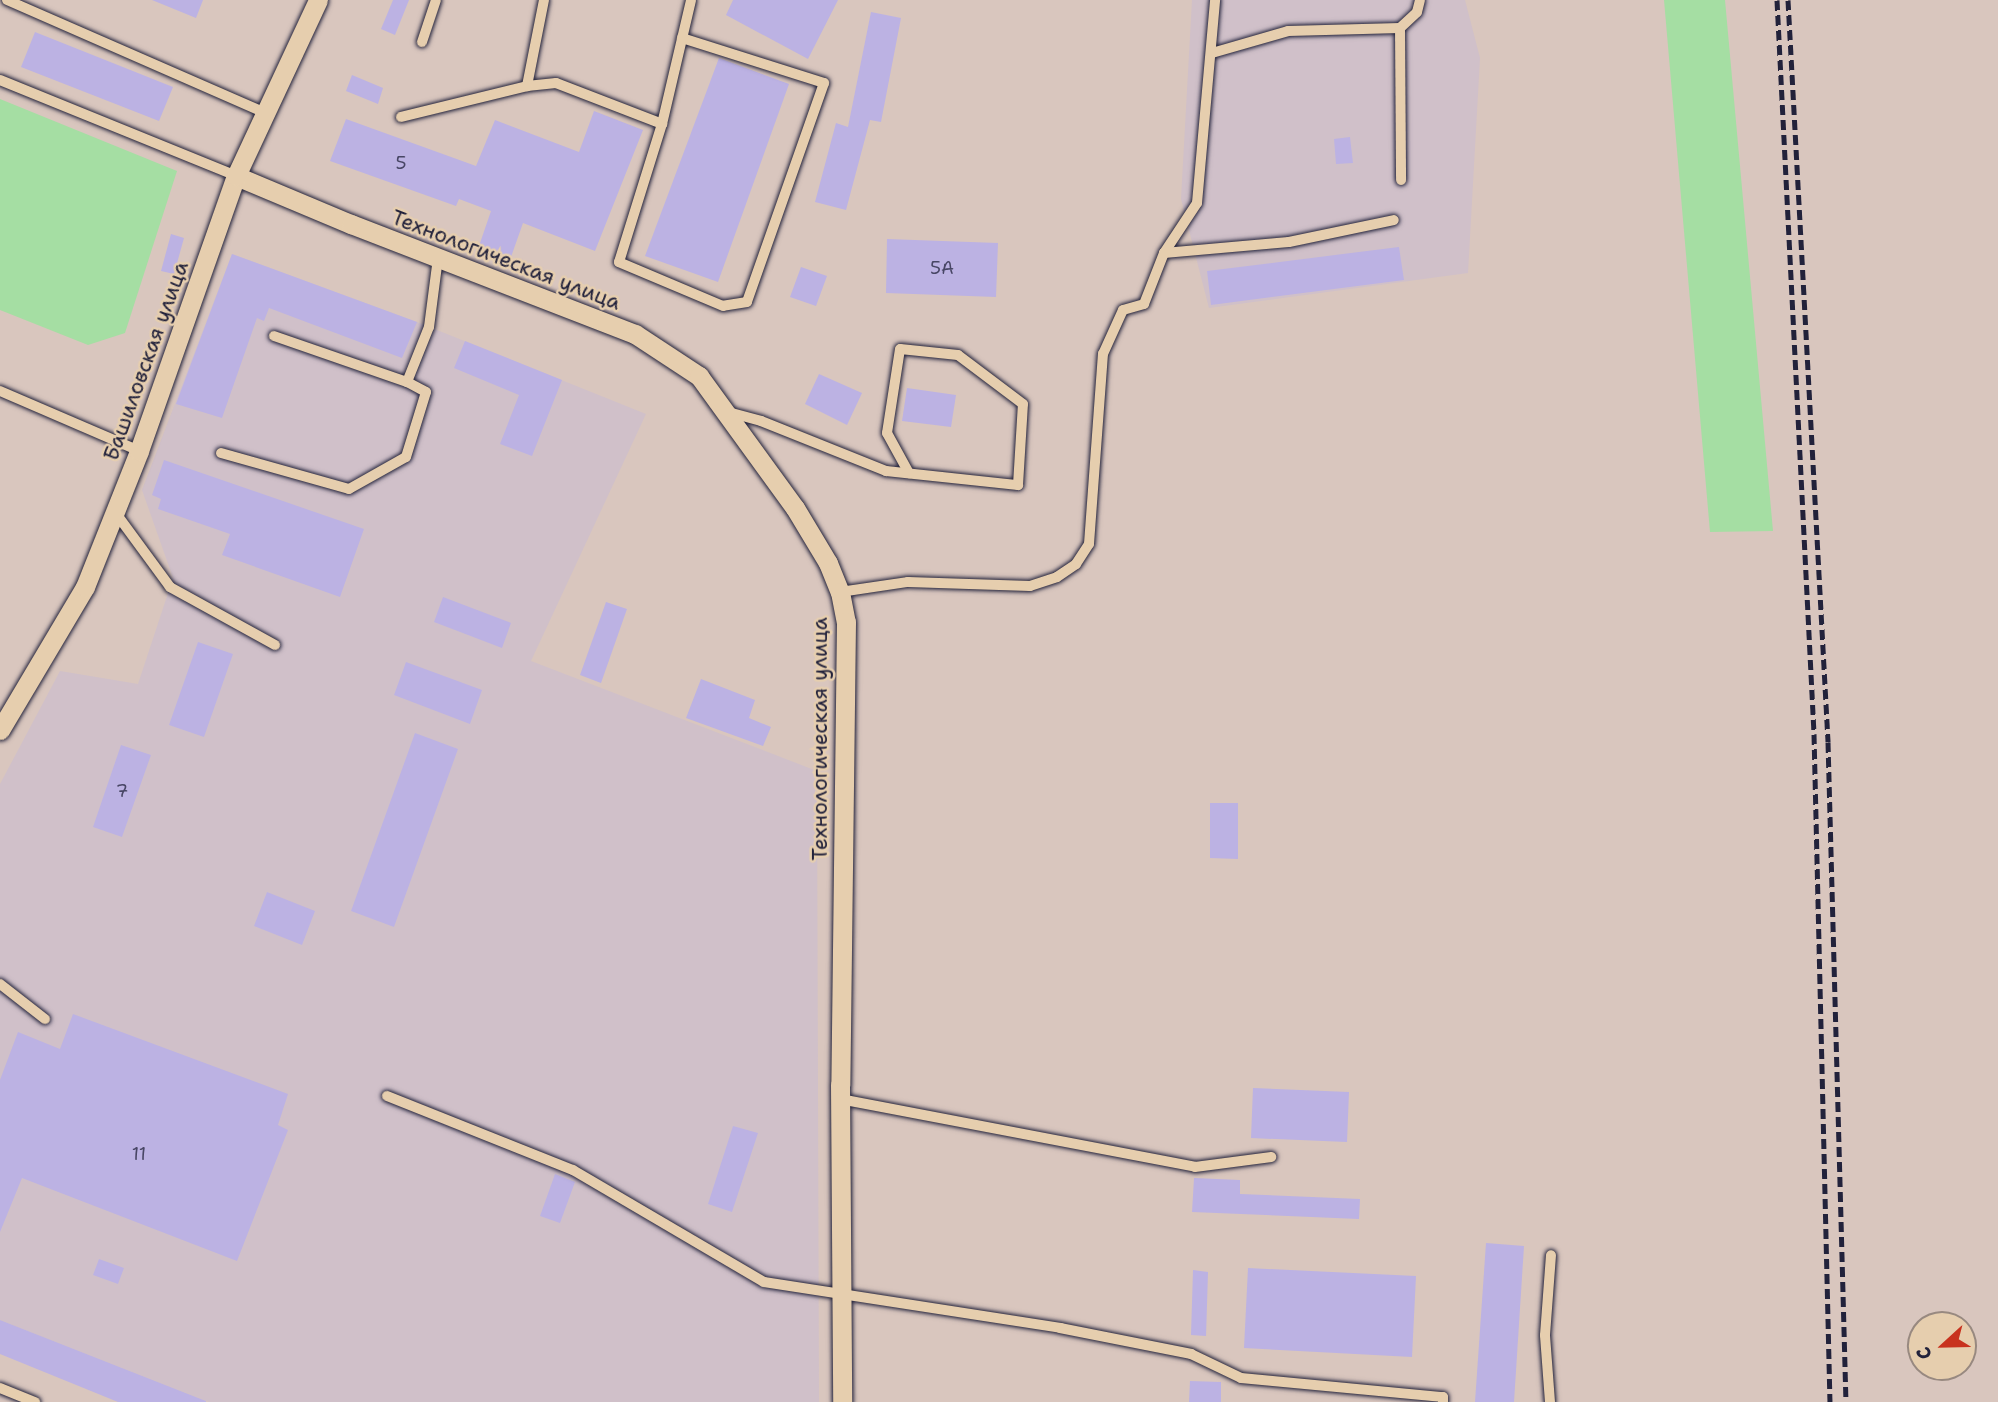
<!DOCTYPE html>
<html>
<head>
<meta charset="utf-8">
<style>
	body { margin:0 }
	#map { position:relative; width:1998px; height:1402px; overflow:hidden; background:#d9c6be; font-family:"Shantell Sans",sans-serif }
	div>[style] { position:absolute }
	.built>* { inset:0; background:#d0c0c9 }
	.green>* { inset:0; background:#a5dea3 }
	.building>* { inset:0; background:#bcb2e3 }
	.roads { filter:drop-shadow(0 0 2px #22223b) drop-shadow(0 0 2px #22223b) }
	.service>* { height:10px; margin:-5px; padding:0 5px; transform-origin:5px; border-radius:5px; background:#e6ceae }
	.minor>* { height:19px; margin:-9.5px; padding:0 9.5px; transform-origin:9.5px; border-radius:9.5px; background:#e6ceae }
	.rail>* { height:5px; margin-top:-2.5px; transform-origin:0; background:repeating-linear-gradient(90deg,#22223b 0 10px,transparent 0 15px) }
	span { translate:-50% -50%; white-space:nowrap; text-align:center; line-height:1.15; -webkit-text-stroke:5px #e6ceae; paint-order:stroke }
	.number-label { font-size:18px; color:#484665 }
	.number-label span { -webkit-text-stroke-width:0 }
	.street-label { font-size:21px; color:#22223b }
	.north { position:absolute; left:1907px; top:1311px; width:70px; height:70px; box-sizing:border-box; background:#e6ceae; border:2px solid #988980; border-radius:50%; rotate:248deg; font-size:19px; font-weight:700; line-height:28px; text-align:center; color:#22223b }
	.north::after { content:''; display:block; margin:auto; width:24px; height:32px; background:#c8321e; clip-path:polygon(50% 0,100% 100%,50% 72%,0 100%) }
</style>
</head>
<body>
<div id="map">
	<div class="built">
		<i style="clip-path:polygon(1192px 0,1465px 0,1480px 58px,1468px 273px,1209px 308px,1181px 199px)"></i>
		<i style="clip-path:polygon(232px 254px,417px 322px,646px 414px,531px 661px,817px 771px,819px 1402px,209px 1402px,0 1320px,0 784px,60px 671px,138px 684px,173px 578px,142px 490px)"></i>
	</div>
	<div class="green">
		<i style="clip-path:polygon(1664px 0,1725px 0,1773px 531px,1710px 532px)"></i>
		<i style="clip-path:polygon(0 99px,177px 171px,125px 333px,88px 345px,0 310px)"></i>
	</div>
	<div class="building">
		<i style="clip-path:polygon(152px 0,203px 0,196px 18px)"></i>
		<i style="clip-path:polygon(393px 0,409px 0,395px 35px,381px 29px)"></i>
		<i style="clip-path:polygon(733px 0,838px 0,808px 59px,726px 15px)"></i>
		<i style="clip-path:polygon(871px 12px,901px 18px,881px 122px,870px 120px,846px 210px,815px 202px,836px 123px,848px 127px)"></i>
		<i style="clip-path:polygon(35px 32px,173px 87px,159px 121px,21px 67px)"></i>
		<i style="clip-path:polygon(719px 58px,789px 84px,718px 282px,645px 256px)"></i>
		<i style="clip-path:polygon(352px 75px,383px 88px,378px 104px,346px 91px)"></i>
		<i style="clip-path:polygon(594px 111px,643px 130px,595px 251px,523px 223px,511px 257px,479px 246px,491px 211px,459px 199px,456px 206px,330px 161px,346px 119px,476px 166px,495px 120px,579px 152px)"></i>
		<i style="clip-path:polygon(1350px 137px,1353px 163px,1336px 164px,1334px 139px)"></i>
		<i style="clip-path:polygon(171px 234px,184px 238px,174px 274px,161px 271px)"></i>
		<i style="clip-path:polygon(887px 239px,998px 243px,996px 297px,886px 293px)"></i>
		<i style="clip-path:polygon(1399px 247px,1404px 280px,1211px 305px,1207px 271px)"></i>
		<i style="clip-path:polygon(232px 254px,417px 322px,402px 358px,269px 308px,264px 321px,257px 318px,222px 418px,176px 404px)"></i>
		<i style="clip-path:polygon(801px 267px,827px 276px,816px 306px,790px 297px)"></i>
		<i style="clip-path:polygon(465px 341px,562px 380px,532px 456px,500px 444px,519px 395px,454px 368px)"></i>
		<i style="clip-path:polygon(819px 374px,862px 393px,847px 425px,805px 404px)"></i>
		<i style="clip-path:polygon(907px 388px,956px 395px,951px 427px,902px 421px)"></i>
		<i style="clip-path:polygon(164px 460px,364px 529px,340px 597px,222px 555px,230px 534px,158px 509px,161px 499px,152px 495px)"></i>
		<i style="clip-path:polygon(443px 597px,511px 623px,502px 648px,434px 622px)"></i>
		<i style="clip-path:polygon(606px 602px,627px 609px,601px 683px,580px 675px)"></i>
		<i style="clip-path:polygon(198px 642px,233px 654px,204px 737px,169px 725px)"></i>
		<i style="clip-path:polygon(406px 662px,482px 690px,470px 724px,394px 695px)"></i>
		<i style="clip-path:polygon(701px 679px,755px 700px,749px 718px,771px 727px,763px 746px,686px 718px)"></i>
		<i style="clip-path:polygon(415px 733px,458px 749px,394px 927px,351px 911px)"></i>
		<i style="clip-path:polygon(121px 745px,151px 755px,122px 837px,93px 827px)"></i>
		<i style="clip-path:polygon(1210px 803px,1238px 803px,1238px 859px,1210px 858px)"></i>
		<i style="clip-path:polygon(267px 892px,315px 911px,302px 945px,254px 926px)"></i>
		<i style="clip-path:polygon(73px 1014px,288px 1094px,278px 1125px,288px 1130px,237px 1261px,22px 1178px,0 1232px,0 1080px,18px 1032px,60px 1049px)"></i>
		<i style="clip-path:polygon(1253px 1088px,1349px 1092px,1347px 1142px,1251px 1138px)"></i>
		<i style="clip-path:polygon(733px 1126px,758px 1133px,732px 1212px,708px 1204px)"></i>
		<i style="clip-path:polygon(555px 1174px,575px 1182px,560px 1223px,540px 1216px)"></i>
		<i style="clip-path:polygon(1194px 1178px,1240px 1180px,1240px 1194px,1360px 1199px,1359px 1219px,1192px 1212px)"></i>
		<i style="clip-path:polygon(1486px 1243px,1524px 1246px,1514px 1402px,1475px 1402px)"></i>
		<i style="clip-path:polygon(99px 1259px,124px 1268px,118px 1284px,93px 1275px)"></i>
		<i style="clip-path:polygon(1248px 1268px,1416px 1276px,1412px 1357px,1244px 1348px)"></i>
		<i style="clip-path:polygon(1193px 1270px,1208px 1272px,1206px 1336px,1191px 1335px)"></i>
		<i style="clip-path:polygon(0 1320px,206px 1401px,206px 1402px,118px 1402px,0 1354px)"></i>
		<i style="clip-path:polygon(1190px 1381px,1221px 1382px,1221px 1402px,1189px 1402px)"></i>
	</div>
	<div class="roads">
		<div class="service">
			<i style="left:7px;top:0;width:283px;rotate:23.6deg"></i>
			<i style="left:544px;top:0;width:88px;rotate:101.2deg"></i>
			<i style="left:527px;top:86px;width:29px;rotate:-6deg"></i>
			<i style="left:556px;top:83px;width:114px;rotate:21.1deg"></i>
			<i style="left:1400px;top:28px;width:152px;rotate:89.6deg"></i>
			<i style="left:682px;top:38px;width:149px;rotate:17.6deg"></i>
			<i style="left:824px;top:83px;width:232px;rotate:109.4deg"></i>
			<i style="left:747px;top:302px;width:24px;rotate:171deg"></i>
			<i style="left:723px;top:306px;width:113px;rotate:-157.1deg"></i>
			<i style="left:619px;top:262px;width:145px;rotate:-72.7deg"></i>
			<i style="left:662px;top:124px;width:127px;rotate:-76.8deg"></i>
			<i style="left:422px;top:42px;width:44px;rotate:-71.6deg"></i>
			<i style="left:1212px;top:53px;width:79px;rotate:-16.1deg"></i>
			<i style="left:1288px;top:31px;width:112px;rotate:-1.5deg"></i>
			<i style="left:1400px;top:28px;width:23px;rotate:-43deg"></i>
			<i style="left:1417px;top:12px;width:12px;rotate:-76deg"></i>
			<i style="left:0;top:80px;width:255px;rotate:22.1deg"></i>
			<i style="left:401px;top:117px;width:130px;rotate:-13.8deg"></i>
			<i style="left:1164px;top:253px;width:125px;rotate:-5deg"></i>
			<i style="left:1289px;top:242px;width:107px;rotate:-11.8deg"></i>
			<i style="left:274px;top:336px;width:141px;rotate:19.1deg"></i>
			<i style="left:0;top:391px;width:151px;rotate:23.3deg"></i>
			<i style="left:728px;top:412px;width:34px;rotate:15deg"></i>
			<i style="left:761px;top:421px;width:135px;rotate:21.8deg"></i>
			<i style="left:886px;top:471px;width:133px;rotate:6.1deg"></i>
			<i style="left:1018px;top:485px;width:81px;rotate:-86.5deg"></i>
			<i style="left:1023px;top:404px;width:81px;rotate:-143deg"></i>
			<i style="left:958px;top:355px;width:58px;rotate:-174.1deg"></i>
			<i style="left:900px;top:349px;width:85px;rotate:98.8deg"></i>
			<i style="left:887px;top:433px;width:46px;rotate:61.2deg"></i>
			<i style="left:221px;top:453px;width:133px;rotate:15.7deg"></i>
			<i style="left:349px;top:489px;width:65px;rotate:-29.3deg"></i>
			<i style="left:406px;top:457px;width:68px;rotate:-72.9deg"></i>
			<i style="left:426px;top:392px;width:21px;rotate:-152deg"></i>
			<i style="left:407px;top:382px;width:59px;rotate:-68.2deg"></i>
			<i style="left:429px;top:327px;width:70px;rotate:-82.6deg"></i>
			<i style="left:115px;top:512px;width:93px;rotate:53.7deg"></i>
			<i style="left:170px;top:587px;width:120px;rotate:28.9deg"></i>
			<i style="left:840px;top:592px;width:69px;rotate:-8.4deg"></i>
			<i style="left:908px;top:582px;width:122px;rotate:1.9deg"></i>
			<i style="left:1030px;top:586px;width:28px;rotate:-18deg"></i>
			<i style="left:1057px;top:577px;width:23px;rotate:-34deg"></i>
			<i style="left:1076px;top:564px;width:24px;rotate:-57deg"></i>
			<i style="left:1089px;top:544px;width:191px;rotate:-85.8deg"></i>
			<i style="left:1103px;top:354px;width:48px;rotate:-65.6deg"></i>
			<i style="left:1123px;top:310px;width:22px;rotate:-16deg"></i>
			<i style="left:1144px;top:304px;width:55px;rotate:-68.6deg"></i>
			<i style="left:1164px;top:253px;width:60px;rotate:-56.6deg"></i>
			<i style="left:1197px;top:203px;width:204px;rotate:-84.9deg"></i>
			<i style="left:0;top:984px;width:57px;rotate:37.9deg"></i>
			<i style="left:387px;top:1096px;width:200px;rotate:21.7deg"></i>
			<i style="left:573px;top:1170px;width:221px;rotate:30.4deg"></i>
			<i style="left:764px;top:1282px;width:300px;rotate:8.8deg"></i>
			<i style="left:1060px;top:1328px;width:134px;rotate:11.2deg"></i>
			<i style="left:1191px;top:1354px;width:55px;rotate:25.6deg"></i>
			<i style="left:1241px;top:1378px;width:203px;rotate:5.4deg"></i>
			<i style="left:1443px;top:1397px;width:5px;rotate:90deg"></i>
			<i style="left:840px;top:1099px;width:361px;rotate:10.8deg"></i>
			<i style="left:1195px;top:1167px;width:77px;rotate:-7.5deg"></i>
			<i style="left:0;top:1388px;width:38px;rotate:22deg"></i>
			<i style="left:1550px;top:1402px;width:67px;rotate:-94.3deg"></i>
			<i style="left:1545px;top:1335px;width:80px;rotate:-85.7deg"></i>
		</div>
		<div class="minor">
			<i style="left:236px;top:176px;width:125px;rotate:22.7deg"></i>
			<i style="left:351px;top:224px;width:305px;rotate:21.2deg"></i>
			<i style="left:635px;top:334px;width:77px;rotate:33.3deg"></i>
			<i style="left:699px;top:376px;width:163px;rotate:54deg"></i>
			<i style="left:795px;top:508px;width:64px;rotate:59deg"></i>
			<i style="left:828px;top:563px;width:31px;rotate:68deg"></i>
			<i style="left:840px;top:592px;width:31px;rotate:79deg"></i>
			<i style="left:846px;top:622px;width:463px;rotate:90.7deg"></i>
			<i style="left:840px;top:1085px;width:317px;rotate:89.6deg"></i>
			<i style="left:0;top:730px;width:166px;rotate:-59.3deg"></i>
			<i style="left:85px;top:587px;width:146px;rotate:-68.3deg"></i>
			<i style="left:139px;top:451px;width:292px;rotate:-70.6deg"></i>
			<i style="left:236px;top:176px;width:194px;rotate:-65deg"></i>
		</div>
	</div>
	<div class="rail">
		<i style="left:1777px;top:0;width:735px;rotate:87.11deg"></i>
		<i style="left:1814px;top:734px;width:668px;rotate:88.63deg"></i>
		<i style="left:1788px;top:0;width:743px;rotate:86.91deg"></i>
		<i style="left:1828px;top:742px;width:660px;rotate:88.44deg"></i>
	</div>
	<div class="number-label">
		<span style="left:401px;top:163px">5</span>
		<span style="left:942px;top:268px">5А</span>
		<span style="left:122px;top:791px">7</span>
		<span style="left:139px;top:1154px">11</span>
	</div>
	<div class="street-label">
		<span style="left:506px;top:260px;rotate:21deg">Технологическая улица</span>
		<span style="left:146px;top:361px;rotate:-70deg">Башиловская улица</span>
		<span style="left:820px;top:739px;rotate:-90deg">Технологическая улица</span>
	</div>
	<div class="north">С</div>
</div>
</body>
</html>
